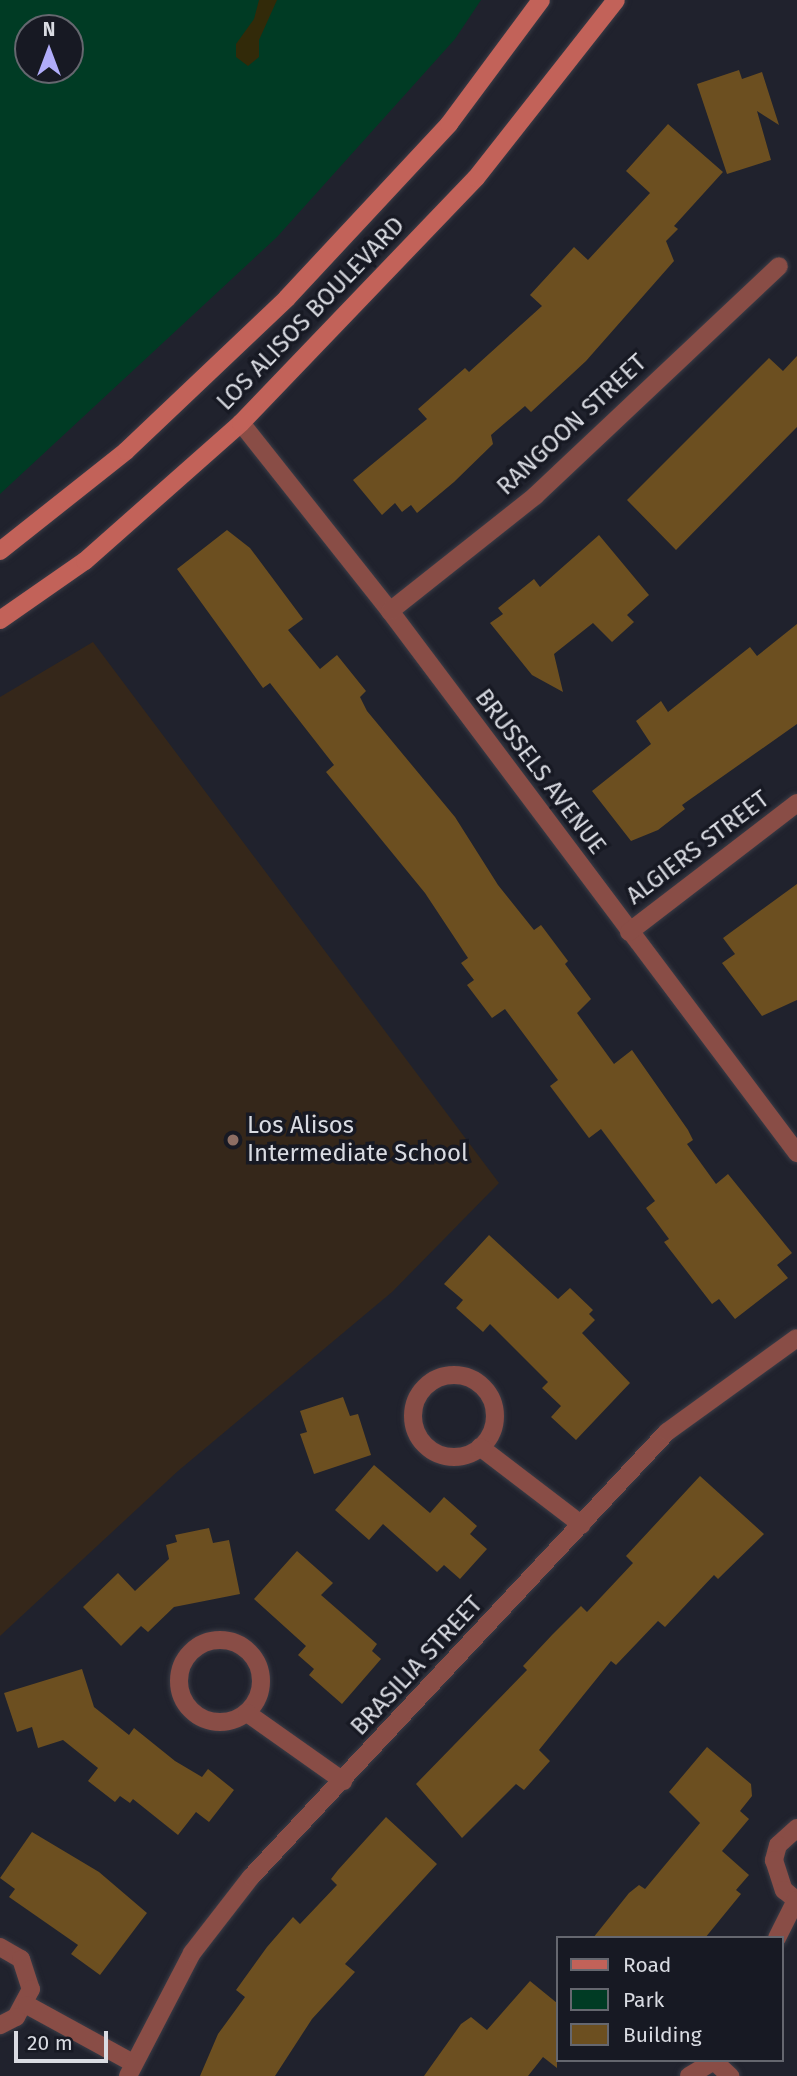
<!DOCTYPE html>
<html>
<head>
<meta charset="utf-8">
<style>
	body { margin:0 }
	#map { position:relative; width:797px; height:2076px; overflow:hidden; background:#20222d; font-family:"Fira Sans",sans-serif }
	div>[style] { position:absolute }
	.education>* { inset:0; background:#35271a }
	.green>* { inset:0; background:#003b24 }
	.sand>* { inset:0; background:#322a09 }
	.building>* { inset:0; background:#6c4f20 }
	.roads { filter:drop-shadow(0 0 2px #3a3c46) drop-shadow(0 0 2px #3a3c46) }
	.street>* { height:18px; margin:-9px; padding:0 9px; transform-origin:9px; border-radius:9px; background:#894d46 }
	.street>.ring { margin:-9px; padding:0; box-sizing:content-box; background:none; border:18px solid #894d46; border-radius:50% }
	.secondary>* { height:18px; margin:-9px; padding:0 9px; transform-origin:9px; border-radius:9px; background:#c26259 }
	.dots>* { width:19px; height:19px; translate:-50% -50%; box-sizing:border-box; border:4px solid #171923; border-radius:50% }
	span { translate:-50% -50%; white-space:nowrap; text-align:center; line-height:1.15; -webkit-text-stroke:7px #171923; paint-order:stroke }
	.street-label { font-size:24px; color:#d9dbe2 }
	.poi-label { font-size:24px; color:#d9dbe2 }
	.left { translate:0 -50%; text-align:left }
	.legend { position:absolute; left:556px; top:1936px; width:228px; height:126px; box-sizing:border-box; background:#171923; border:2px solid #65676f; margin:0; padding:9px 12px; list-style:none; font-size:21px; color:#d9dbe2 }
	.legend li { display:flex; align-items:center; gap:14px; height:35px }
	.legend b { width:35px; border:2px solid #65676f }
	.north { position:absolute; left:14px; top:14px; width:70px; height:70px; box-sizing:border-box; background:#171923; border:2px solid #65676f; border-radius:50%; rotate:0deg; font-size:19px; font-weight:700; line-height:28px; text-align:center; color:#d9dbe2 }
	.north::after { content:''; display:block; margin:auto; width:24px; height:32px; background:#b1adfa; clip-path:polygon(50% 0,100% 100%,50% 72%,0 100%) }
	.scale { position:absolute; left:14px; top:2031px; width:94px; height:32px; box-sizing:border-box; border:4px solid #d9dbe2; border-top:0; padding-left:9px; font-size:21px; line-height:24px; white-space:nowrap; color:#d9dbe2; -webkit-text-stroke:5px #171923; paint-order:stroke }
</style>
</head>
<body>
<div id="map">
	<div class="education">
		<i style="clip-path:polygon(93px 642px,499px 1183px,392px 1292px,178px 1471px,0 1636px,0 697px)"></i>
	</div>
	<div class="green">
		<i style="clip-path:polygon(evenodd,0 0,481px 0,455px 39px,277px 237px,0 494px,0 0,28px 28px,70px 28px,70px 70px,28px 70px,28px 28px)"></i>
	</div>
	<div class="sand">
		<i style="clip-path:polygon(259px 0,277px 0,259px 40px,259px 57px,248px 66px,236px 57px,236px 44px,254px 19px)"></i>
	</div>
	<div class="building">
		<i style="clip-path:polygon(739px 70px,742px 79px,762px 72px,779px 125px,757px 111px,771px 160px,727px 174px,697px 84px)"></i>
		<i style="clip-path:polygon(668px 124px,723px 172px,674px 226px,678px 229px,666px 241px,674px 261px,586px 361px,531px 412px,525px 406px,491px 435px,493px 444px,454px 482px,417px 513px,411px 505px,402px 512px,395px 503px,382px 515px,353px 480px,427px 419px,418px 409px,465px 368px,469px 372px,542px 306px,530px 295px,574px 247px,588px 260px,650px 193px,626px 171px)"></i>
		<i style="clip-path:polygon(797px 356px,797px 427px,676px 550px,627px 500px,769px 358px,783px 371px)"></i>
		<i style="clip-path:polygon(227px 530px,250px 548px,303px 619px,288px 630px,320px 669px,337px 655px,366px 691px,360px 697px,367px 711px,455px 817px,498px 885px,534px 930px,541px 925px,568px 961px,565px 964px,591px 999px,577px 1013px,614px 1064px,632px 1050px,688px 1130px,693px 1140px,687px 1144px,716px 1184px,728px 1174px,792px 1253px,777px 1265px,788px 1278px,735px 1319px,719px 1299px,712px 1304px,664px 1242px,669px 1239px,646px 1208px,655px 1201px,601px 1129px,589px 1138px,550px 1086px,558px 1080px,505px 1009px,492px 1018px,467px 985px,474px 980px,461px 963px,468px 958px,425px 893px,326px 772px,334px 765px,270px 683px,263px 688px,177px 569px)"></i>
		<i style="clip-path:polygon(599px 535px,649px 595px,627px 615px,634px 622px,612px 642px,593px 623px,554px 654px,563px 692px,532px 675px,490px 623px,503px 614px,498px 608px,534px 579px,540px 587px)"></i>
		<i style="clip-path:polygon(797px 624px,797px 724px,682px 805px,685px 809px,658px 830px,631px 841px,592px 791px,651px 744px,636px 721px,661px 701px,668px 712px,750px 647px,757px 656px)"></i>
		<i style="clip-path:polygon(797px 884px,797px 1000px,762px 1016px,722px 963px,735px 954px,723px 938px)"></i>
		<i style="clip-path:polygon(489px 1235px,558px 1299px,570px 1288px,593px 1310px,589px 1314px,595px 1320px,582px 1333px,630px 1383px,576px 1440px,551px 1417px,561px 1406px,542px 1388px,548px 1382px,490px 1324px,483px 1332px,456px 1308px,463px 1300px,444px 1284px)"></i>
		<i style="clip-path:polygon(343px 1397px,350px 1416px,358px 1414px,371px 1455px,314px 1474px,300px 1434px,307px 1432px,300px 1411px)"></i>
		<i style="clip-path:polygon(374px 1465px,430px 1513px,444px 1497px,477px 1526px,470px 1534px,487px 1549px,460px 1579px,444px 1565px,437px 1572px,383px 1524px,369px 1540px,335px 1510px)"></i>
		<i style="clip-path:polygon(700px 1476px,764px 1534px,718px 1579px,714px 1575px,665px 1627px,658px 1621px,616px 1665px,611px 1661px,539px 1750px,550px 1761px,524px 1790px,516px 1784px,462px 1838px,416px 1784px,527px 1670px,523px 1666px,552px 1635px,581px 1606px,587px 1612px,633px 1563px,626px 1556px)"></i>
		<i style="clip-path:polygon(209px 1528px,213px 1543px,229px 1540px,240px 1594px,174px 1607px,148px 1632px,141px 1626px,121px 1646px,83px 1607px,118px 1573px,135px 1591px,169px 1559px,166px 1545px,177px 1542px,175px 1535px)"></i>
		<i style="clip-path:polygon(297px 1551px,333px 1583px,321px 1595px,377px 1644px,372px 1651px,381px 1659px,342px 1704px,309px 1675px,314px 1669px,298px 1655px,306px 1646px,254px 1599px)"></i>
		<i style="clip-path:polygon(82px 1669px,94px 1707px,129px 1735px,134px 1728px,175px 1761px,202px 1777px,208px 1769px,234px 1790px,209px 1822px,196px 1812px,178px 1835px,133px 1799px,130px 1803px,120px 1796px,115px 1802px,88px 1781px,98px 1768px,63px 1740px,38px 1748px,32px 1727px,17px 1732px,4px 1693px)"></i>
		<i style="clip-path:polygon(707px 1747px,751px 1784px,752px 1796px,740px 1811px,749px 1819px,722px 1851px,749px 1875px,736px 1890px,741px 1894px,705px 1938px,593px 1938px,629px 1893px,639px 1885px,645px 1889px,700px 1823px,669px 1792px)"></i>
		<i style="clip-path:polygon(386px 1817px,437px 1864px,345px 1964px,355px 1972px,312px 2019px,275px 2076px,200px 2076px,218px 2034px,245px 1997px,236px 1990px,267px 1947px,293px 1917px,300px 1924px,337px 1885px,331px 1879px,338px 1870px)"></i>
		<i style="clip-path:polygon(32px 1832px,99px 1872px,147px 1913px,100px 1975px,71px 1954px,78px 1945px,9px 1897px,15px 1889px,0 1878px)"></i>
		<i style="clip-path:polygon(530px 1981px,557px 2003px,557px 2068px,543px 2057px,528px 2076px,424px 2076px,461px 2024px,471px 2017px,487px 2030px)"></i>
	</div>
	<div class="roads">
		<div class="street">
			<i style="left:241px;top:423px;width:240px;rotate:51.6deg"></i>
			<i style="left:390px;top:611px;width:678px;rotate:53.1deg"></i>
			<i style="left:390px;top:611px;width:185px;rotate:-38.4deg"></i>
			<i style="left:535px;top:496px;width:335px;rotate:-43.3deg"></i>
			<i style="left:629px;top:932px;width:212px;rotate:-37.5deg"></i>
			<i class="ring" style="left:413px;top:1375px;width:64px;height:64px"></i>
			<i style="left:480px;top:1447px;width:128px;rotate:37.4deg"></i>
			<i class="ring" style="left:179px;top:1640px;width:64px;height:64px"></i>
			<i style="left:247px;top:1713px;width:118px;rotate:35.3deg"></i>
			<i style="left:797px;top:1828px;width:25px;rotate:138deg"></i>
			<i style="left:778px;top:1845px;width:16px;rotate:105deg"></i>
			<i style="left:774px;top:1860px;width:32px;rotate:72deg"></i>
			<i style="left:784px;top:1890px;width:17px;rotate:40deg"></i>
			<i style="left:777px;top:1938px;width:42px;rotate:-63.4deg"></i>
			<i style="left:0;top:1947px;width:24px;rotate:30deg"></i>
			<i style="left:21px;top:1959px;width:32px;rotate:72deg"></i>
			<i style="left:31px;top:1989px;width:32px;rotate:118deg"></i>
			<i style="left:16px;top:2017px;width:18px;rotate:153deg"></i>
			<i style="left:27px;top:2005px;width:121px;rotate:28.7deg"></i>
			<i style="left:715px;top:2062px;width:21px;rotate:43deg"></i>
			<i style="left:128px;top:2076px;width:139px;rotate:-62.5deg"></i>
			<i style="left:192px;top:1953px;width:96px;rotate:-52.2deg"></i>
			<i style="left:251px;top:1877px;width:609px;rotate:-46.93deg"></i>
			<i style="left:667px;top:1432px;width:160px;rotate:-35.9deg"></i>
			<i style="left:689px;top:2076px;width:31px;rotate:-31deg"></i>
		</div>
		<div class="secondary">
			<i style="left:0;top:551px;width:161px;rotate:-38.4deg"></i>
			<i style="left:126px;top:451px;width:222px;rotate:-43.5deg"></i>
			<i style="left:287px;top:298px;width:238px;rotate:-47deg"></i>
			<i style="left:449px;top:124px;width:154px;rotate:-53.4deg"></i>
			<i style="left:0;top:620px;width:103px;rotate:-34.8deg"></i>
			<i style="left:85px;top:561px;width:208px;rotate:-41.5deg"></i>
			<i style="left:241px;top:423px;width:339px;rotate:-46.2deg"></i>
			<i style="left:476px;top:178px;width:226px;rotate:-51.8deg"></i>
		</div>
	</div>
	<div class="dots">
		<i style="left:233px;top:1140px;background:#8d6e63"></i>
	</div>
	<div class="street-label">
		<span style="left:311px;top:314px;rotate:-46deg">LOS ALISOS BOULEVARD</span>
		<span style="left:572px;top:425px;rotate:-43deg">RANGOON STREET</span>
		<span style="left:540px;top:772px;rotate:53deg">BRUSSELS AVENUE</span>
		<span style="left:698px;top:848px;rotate:-37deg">ALGIERS STREET</span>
		<span style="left:417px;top:1666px;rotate:-47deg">BRASILIA STREET</span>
	</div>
	<div class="poi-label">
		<span class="left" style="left:247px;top:1140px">Los Alisos<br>Intermediate School</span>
	</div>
	<ul class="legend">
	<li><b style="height:9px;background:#c26259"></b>Road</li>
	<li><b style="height:19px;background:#003b24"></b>Park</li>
	<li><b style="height:19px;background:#6c4f20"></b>Building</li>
	</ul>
	<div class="north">N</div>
	<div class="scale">20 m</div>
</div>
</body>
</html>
